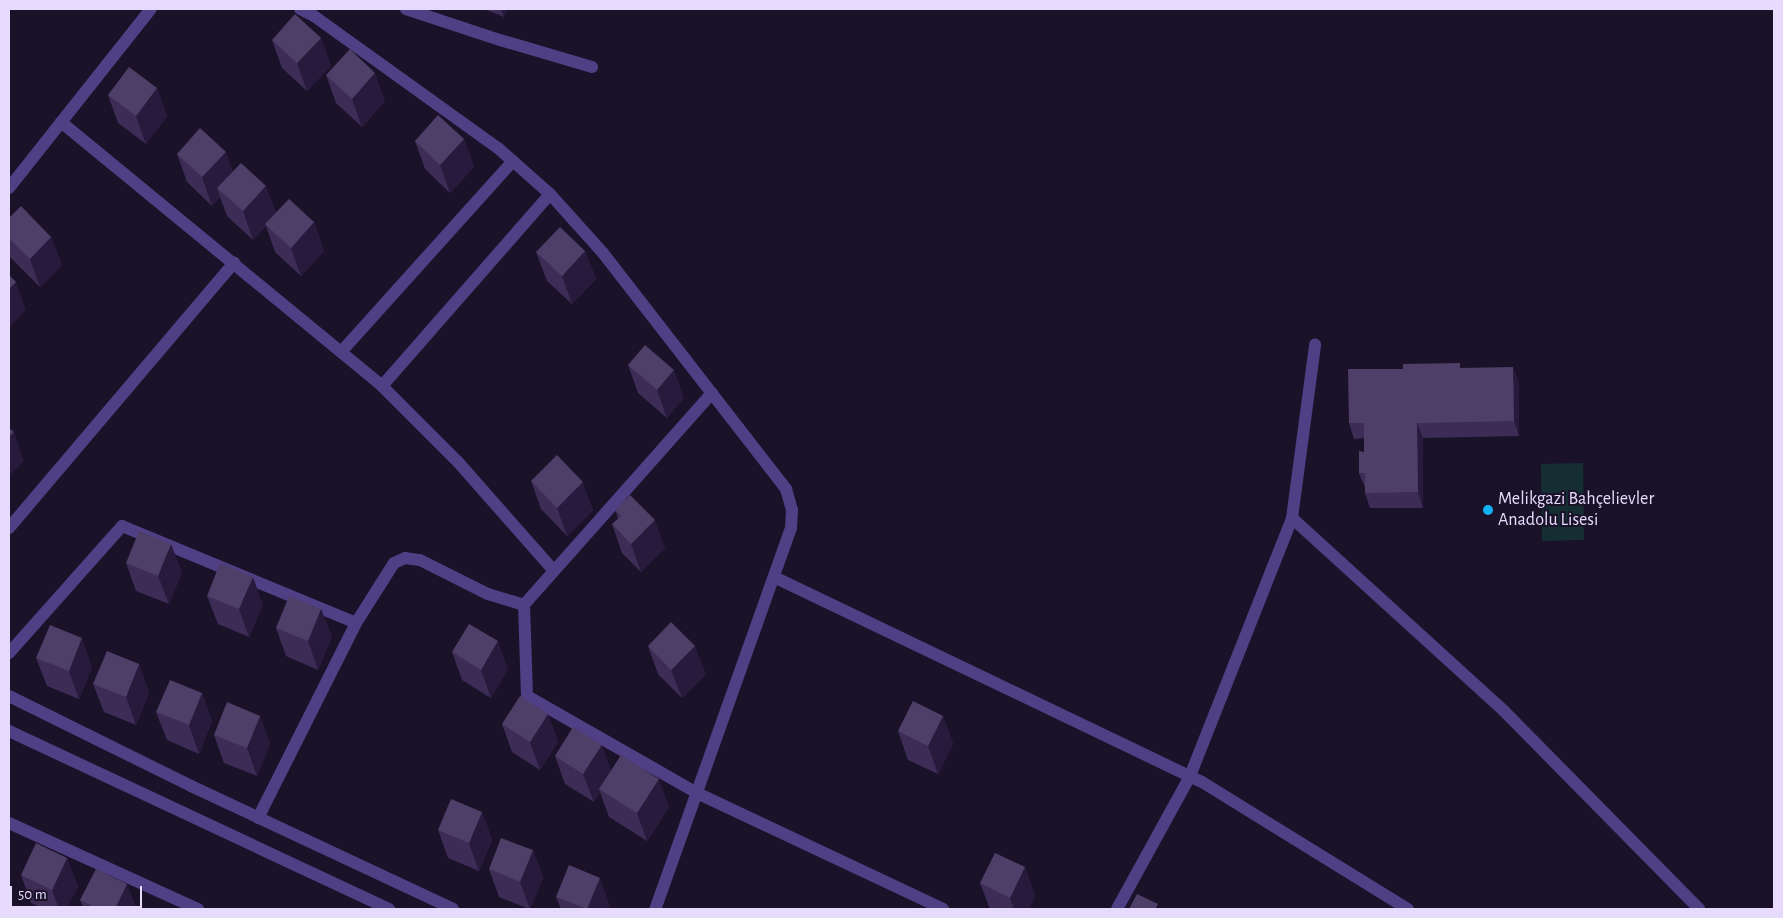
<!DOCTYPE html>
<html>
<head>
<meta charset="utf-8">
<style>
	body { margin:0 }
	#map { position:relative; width:1783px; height:918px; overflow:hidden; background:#1a1229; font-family:"Alegreya Sans",sans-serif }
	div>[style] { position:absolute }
	.green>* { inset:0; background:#152e33 }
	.minor>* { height:12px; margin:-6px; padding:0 6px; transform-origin:6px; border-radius:6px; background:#4f3f85 }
	.wall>* { inset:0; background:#3c2c56 }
	.shaded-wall>* { inset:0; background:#271a3c }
	.building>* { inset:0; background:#4e3f68 }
	.dots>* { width:14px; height:14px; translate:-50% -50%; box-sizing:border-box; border:2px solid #1a1229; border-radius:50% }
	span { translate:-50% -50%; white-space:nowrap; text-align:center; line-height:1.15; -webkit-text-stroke:4px #1a1229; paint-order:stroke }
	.poi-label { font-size:18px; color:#e6dbfd }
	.left { translate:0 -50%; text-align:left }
	.frame { position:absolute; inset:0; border:10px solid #e6dbfd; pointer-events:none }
	.scale { position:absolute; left:10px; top:886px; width:132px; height:22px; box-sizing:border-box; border:2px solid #e6dbfd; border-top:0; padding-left:6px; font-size:15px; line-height:18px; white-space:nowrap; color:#e6dbfd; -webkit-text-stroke:4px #1a1229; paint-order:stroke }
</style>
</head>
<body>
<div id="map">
	<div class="green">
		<i style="clip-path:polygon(1583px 463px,1584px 540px,1542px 541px,1541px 464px)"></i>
	</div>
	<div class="minor">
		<i style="left:300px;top:9px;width:16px;rotate:27deg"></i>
		<i style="left:314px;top:16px;width:226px;rotate:35.7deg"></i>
		<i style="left:498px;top:148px;width:69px;rotate:41.5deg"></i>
		<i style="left:550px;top:194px;width:79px;rotate:48.1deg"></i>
		<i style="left:603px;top:253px;width:299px;rotate:52.2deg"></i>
		<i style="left:786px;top:489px;width:22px;rotate:74deg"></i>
		<i style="left:792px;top:510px;width:18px;rotate:93deg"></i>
		<i style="left:791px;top:528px;width:405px;rotate:109.6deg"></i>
		<i style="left:406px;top:9px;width:99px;rotate:18.3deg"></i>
		<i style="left:500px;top:40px;width:96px;rotate:16.4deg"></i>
		<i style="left:61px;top:122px;width:416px;rotate:39.4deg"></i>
		<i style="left:382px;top:386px;width:107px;rotate:45deg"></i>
		<i style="left:458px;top:462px;width:145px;rotate:48.6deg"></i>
		<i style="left:9px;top:188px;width:228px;rotate:-51.6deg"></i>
		<i style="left:341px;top:352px;width:257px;rotate:-48deg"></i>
		<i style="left:382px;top:386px;width:255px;rotate:-48.8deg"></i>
		<i style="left:712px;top:393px;width:283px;rotate:131.6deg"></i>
		<i style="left:524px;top:605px;width:91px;rotate:88.1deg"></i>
		<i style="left:527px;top:696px;width:196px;rotate:29.7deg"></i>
		<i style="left:697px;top:793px;width:272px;rotate:25.2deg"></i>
		<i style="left:1292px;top:518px;width:287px;rotate:42.3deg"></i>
		<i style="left:1504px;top:711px;width:278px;rotate:45.4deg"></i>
		<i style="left:9px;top:528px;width:348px;rotate:-49.7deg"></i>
		<i style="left:774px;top:577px;width:475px;rotate:25.6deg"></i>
		<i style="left:1202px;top:782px;width:242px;rotate:31.7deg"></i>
		<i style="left:9px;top:653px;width:170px;rotate:-48.3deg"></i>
		<i style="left:122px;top:526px;width:253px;rotate:22.5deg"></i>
		<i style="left:9px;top:696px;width:203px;rotate:26.3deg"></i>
		<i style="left:191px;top:786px;width:289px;rotate:25.1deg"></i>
		<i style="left:9px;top:731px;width:420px;rotate:25.1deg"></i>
		<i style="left:258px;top:818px;width:218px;rotate:-63.3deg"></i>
		<i style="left:356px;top:623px;width:71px;rotate:-57.7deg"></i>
		<i style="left:394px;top:563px;width:12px;rotate:-24deg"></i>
		<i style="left:405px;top:558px;width:15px;rotate:8deg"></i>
		<i style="left:420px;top:560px;width:76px;rotate:26.6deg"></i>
		<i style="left:488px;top:594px;width:38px;rotate:17deg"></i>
		<i style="left:9px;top:823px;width:208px;rotate:24.5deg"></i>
		<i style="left:1117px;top:909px;width:152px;rotate:-61.2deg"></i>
		<i style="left:1190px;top:776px;width:277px;rotate:-68.4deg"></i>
		<i style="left:1292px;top:518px;width:175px;rotate:-82.4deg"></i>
	</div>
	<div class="wall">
		<i style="clip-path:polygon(484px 9px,507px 9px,504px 17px)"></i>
		<i style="clip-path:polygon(321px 38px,331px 66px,307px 91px,282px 68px,272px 40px)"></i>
		<i style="clip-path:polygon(326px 75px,385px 101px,362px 127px,336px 103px)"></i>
		<i style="clip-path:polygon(157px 88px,167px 116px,146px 144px,118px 123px,108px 95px)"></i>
		<i style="clip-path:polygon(464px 139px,474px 167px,450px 193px,425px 169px,415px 141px)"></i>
		<i style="clip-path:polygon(177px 154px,233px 171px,276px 212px,314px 222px,324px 251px,301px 276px,275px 252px,266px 226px,253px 240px,227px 216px,220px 197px,212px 206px,187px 182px)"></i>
		<i style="clip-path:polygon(9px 218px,51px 237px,62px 265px,40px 287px,9px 256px)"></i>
		<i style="clip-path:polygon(585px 251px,596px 279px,572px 304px,547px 281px,536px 252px)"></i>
		<i style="clip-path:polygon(628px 365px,684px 398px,667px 418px,638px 393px)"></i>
		<i style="clip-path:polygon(1462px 368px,1519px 382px,1519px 436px,1423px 438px,1423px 508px,1370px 508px,1365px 493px,1365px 488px,1359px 473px,1364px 452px,1364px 438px,1354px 439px,1349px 423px)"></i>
		<i style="clip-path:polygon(531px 481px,593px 510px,567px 536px,541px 509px)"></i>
		<i style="clip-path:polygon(615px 510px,665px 548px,641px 572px,622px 553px,612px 524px,618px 519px)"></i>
		<i style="clip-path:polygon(126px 563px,182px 572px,169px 604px,136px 591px)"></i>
		<i style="clip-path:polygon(207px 596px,263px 605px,249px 637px,218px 624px)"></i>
		<i style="clip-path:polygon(321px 609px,332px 637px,318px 670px,286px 656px,276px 628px)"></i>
		<i style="clip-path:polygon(648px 646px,706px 674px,682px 698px,658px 674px)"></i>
		<i style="clip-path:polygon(452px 652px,508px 669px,491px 698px,462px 680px)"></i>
		<i style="clip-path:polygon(36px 658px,92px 667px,79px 699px,47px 686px)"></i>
		<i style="clip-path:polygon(139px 664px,149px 693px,136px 725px,104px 712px,93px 684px)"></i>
		<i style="clip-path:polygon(202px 693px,212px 721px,199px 754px,167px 740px,156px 712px)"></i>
		<i style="clip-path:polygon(548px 714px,558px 742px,540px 770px,512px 752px,502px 724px)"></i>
		<i style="clip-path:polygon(260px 716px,270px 744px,257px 776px,224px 763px,214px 735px)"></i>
		<i style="clip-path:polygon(943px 716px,953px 744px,938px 774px,908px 760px,898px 731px)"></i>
		<i style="clip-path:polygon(555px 756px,611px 770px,669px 807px,647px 841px,609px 817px,600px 792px,594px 802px,565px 784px)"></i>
		<i style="clip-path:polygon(482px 812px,492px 840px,479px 871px,448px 858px,438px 830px)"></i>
		<i style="clip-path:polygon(533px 850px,543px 878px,530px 909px,529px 909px,499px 897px,489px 869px)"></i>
		<i style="clip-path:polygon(67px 858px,78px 887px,66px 909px,44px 909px,31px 903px,21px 875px)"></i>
		<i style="clip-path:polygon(1025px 867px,1035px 896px,1029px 909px,990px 909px,980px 883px)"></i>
		<i style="clip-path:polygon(127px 884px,136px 909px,84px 909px,80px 900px)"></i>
		<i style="clip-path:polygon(556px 897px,610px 906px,609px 909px,561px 909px)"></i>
	</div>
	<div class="shaded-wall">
		<i style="clip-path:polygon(501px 9px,507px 9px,504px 17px)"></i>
		<i style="clip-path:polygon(321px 38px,331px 66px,307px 91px,297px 63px)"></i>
		<i style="clip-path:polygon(375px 73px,385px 101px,362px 127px,352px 99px)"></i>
		<i style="clip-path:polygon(157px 88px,167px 116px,146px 144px,136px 116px)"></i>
		<i style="clip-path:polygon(464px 139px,474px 167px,450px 193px,440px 165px)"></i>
		<i style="clip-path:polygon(226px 152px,236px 180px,217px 188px,220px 197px,212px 206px,202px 177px)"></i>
		<i style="clip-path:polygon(266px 186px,277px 214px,265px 224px,266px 226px,253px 240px,243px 211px)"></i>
		<i style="clip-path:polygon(314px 222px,324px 251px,301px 276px,291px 248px)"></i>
		<i style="clip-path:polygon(51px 237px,62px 265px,40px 287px,30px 259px)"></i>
		<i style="clip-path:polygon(585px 251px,596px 279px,572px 304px,562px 276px)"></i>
		<i style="clip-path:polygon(16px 282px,26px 310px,9px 328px,9px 289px)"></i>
		<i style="clip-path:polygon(1513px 367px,1519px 382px,1519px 436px,1514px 421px)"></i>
		<i style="clip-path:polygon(674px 370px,684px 398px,667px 418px,657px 390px)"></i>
		<i style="clip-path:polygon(1417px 423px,1423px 438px,1423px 508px,1418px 492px)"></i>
		<i style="clip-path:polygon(14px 432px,24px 461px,9px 476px,9px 437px)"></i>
		<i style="clip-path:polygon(583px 482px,593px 510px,567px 536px,557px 508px)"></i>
		<i style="clip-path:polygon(655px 520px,665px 548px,641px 572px,631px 544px)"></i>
		<i style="clip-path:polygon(171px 544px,182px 572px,169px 604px,158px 576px)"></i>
		<i style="clip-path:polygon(253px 577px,263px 605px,249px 637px,239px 609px)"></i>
		<i style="clip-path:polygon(321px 609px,332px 637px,318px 670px,308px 641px)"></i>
		<i style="clip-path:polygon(82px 638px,92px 667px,79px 699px,69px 671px)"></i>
		<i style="clip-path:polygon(498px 641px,508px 669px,491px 698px,481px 670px)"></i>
		<i style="clip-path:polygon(695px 646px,706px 674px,682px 698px,671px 670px)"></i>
		<i style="clip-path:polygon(139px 664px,149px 693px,136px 725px,126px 697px)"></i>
		<i style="clip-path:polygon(202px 693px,212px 721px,199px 754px,189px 725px)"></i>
		<i style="clip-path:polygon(548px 714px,558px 742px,540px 770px,530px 742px)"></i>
		<i style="clip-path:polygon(260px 716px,270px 744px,257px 776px,247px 748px)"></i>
		<i style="clip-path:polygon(943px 716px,953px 744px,938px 774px,928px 746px)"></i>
		<i style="clip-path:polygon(602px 745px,612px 773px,599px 789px,600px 792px,594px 802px,583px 774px)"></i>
		<i style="clip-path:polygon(659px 779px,669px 807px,647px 841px,637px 813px)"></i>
		<i style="clip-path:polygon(482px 812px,492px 840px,479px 871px,469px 843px)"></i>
		<i style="clip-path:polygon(533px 850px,543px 878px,530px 909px,520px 882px)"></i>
		<i style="clip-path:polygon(67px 858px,78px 887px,66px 909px,59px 909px,52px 890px)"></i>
		<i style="clip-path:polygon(1025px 867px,1035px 896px,1029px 909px,1014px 909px,1010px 898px)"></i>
		<i style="clip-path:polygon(600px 878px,610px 906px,609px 909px,587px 909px)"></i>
		<i style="clip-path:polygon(127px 884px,136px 909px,115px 909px)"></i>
	</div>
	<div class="building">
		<i style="clip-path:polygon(295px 14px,321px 38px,297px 63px,272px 40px)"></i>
		<i style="clip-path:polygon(350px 49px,375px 73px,352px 99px,326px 75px)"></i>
		<i style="clip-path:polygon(129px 67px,157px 88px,136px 116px,108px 95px)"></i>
		<i style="clip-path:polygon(438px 115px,464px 139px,440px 165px,415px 141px)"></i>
		<i style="clip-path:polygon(200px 128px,226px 152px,202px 177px,177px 154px)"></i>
		<i style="clip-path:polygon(241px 163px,266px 186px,243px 211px,217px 188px)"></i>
		<i style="clip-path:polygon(289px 199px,314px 222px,291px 248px,265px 224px)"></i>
		<i style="clip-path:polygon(21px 206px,51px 237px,30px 259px,9px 238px,9px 218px)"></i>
		<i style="clip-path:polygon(560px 227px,585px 251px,562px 276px,536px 252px)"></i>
		<i style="clip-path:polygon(9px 275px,16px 282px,9px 289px)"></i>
		<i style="clip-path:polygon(645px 345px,674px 370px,657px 390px,628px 365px)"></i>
		<i style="clip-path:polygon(1460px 363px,1460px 368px,1513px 367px,1514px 421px,1417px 423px,1418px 492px,1365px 493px,1365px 473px,1359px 473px,1359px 451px,1364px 452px,1364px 423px,1349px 423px,1348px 369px,1403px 369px,1403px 364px)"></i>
		<i style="clip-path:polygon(9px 428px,14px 432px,9px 437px)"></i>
		<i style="clip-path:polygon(557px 455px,583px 482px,557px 508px,531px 481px)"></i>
		<i style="clip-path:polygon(630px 495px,655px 520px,631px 544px,612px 524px,621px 516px,615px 510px)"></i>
		<i style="clip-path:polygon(139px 531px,171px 544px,158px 576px,126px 563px)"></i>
		<i style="clip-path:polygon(220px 563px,253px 577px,239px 609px,207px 596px)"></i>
		<i style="clip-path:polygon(289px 596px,321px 609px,308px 641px,276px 628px)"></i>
		<i style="clip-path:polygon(671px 622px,695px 646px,671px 670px,648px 646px)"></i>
		<i style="clip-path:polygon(469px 624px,498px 641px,481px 670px,452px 652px)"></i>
		<i style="clip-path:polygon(50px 625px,82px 638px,69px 671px,36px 658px)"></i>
		<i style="clip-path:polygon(107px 651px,139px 664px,126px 697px,93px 684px)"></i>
		<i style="clip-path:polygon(170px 680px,202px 693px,189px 725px,156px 712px)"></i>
		<i style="clip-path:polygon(520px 696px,548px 714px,530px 742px,502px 724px)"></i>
		<i style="clip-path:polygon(913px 701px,943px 716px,928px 746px,898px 731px)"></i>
		<i style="clip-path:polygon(227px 702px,260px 716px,247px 748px,214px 735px)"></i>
		<i style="clip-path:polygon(573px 727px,602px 745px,583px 774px,555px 756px)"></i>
		<i style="clip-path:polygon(621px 755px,659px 779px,637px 813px,599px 789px)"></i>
		<i style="clip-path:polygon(451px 799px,482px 812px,469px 843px,438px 830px)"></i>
		<i style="clip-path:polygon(501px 838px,533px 850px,520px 882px,489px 869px)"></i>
		<i style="clip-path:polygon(36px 843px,67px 858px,52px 890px,21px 875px)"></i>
		<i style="clip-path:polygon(995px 853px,1025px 867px,1010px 898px,980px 883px)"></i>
		<i style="clip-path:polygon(569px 865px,600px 878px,587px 909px,556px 897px)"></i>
		<i style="clip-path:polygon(96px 869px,127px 884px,115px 909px,99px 909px,80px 900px)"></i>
		<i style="clip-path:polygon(1137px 894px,1158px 904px,1156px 908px,1160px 909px,1129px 909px)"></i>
	</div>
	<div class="dots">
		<i style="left:1488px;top:510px;background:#12b2f3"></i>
	</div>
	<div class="poi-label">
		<span class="left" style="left:1498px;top:510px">Melikgazi Bahçelievler<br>Anadolu Lisesi</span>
	</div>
	<div class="frame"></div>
	<div class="scale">50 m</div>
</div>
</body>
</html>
